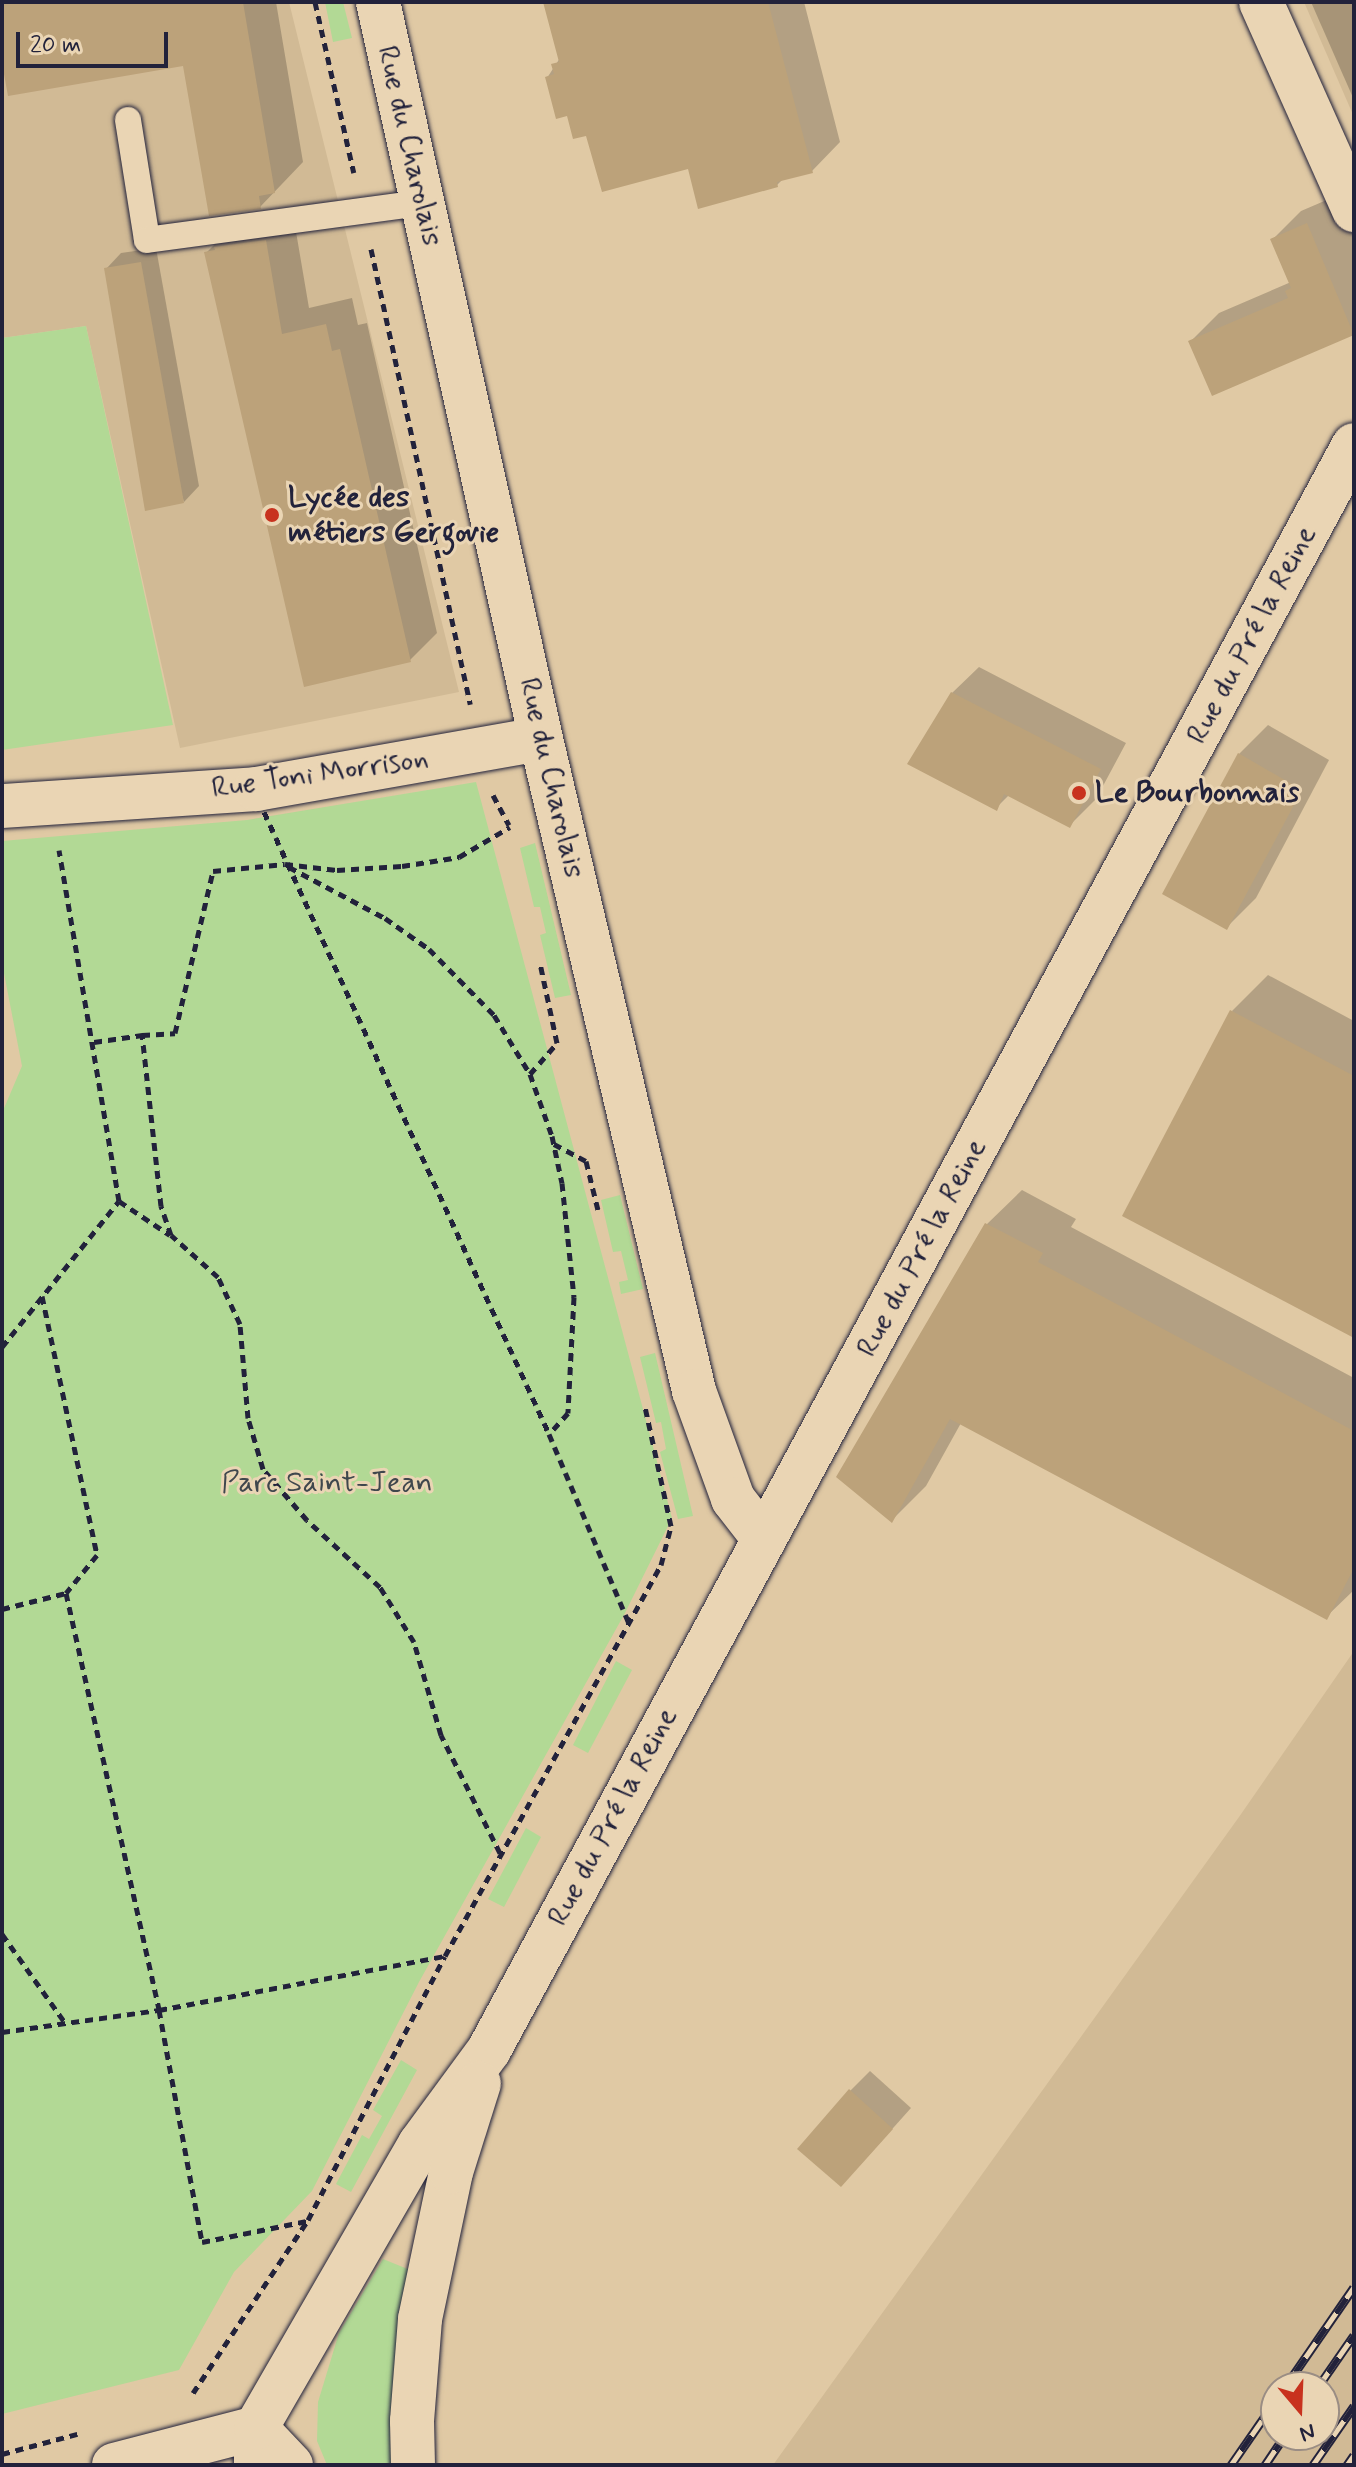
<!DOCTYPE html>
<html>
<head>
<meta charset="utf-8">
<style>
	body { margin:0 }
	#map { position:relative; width:1356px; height:2467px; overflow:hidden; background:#e0c9a4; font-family:Mynerve,sans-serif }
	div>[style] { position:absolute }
	.built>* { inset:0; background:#d1ba95 }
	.green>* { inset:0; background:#b2d995 }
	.shadow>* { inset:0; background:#0003 }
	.building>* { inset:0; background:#bca27a }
	.path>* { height:5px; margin-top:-2.5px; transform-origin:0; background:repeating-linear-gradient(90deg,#22223b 0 8px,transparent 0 14px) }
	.roads { filter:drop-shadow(0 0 2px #22223b) drop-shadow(0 0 2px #22223b) }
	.service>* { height:26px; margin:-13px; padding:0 13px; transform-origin:13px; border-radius:13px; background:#ead5b4 }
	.minor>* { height:44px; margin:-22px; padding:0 22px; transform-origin:22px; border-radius:22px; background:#ead5b4 }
	.secondary>* { height:44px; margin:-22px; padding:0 22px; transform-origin:22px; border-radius:22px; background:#ead5b4 }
	.rail>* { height:9px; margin-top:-4.5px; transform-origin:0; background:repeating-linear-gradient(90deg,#ead5b4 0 18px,#22223b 0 36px); box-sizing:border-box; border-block:2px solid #22223b }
	.path-bridge>* { height:5px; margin-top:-2.5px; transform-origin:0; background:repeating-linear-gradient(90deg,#22223b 0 8px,transparent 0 14px) }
	.dots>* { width:22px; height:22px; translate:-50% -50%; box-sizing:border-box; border:4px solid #ead5b4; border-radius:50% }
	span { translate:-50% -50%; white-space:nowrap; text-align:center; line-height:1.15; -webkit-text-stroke:6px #ead5b4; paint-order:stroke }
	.street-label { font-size:30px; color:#22223b }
	.poi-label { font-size:30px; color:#22223b; font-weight:700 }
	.left { translate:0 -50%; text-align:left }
	.park-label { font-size:30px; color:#3f474d }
	.frame { position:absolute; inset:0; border:4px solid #22223b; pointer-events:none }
	.north { position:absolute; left:1260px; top:2371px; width:80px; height:80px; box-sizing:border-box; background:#ead5b4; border:2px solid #9a8d84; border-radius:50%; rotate:161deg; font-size:22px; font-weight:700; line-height:32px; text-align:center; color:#22223b }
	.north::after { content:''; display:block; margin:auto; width:28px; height:36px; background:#c8321e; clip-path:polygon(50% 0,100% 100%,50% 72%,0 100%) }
	.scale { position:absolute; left:16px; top:32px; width:152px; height:36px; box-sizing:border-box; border:4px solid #22223b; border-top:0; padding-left:10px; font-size:24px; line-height:28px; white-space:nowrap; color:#22223b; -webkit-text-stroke:6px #ead5b4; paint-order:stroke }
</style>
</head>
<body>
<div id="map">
	<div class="built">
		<i style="clip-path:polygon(2px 2px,289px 2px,459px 692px,180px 748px,86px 326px,2px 338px)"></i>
		<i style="clip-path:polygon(1304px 2px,1354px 2px,1354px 117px)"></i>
		<i style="clip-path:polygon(evenodd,1354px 1651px,1354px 2465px,773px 2465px,1239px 1817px,1354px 1651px,1276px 2387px,1324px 2387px,1324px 2435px,1276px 2435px,1276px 2387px)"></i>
	</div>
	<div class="green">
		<i style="clip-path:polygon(325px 2px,343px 2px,352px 38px,333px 42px)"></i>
		<i style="clip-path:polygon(86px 326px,173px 725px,2px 750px,2px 338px)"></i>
		<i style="clip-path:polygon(476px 782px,672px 1518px,625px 1613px,419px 1982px,312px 2191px,234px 2272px,179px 2370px,2px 2414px,2px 1113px,22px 1066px,2px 963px,2px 841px,247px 820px)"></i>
		<i style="clip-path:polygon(535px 843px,571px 995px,555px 998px,540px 935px,546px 933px,540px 907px,534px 907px,520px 848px)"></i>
		<i style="clip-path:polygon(620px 1195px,643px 1289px,621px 1294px,619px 1282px,628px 1280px,621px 1251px,613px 1252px,601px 1200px)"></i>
		<i style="clip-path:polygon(655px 1353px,693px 1516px,678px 1519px,660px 1452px,666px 1449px,661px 1422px,656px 1423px,640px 1357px)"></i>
		<i style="clip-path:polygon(616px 1661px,632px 1670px,588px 1753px,573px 1745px)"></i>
		<i style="clip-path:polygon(526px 1828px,541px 1837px,504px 1907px,488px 1899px)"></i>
		<i style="clip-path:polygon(401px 2060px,417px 2070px,351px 2192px,336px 2184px,362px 2135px,369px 2139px,382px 2116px,373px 2110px)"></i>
		<i style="clip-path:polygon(383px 2259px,410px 2270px,398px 2465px,327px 2465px,317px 2441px,318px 2402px,339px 2333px)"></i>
	</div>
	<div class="shadow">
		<i style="clip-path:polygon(2px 2px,276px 2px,303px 162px,260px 207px,184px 64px,2px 52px)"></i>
		<i style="clip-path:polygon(545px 2px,804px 2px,840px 142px,812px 171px,784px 178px,777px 185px,689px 167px,588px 134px,568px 114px,547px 78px,560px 58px)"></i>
		<i style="clip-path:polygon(1311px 2px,1354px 2px,1354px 100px)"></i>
		<i style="clip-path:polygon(1336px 196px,1354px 238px,1354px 333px,1213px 394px,1190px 342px,1219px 313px,1291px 282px,1272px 240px,1301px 211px)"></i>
		<i style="clip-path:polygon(293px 214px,309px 308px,352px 298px,358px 325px,367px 323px,437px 633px,410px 660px,206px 253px,233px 226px)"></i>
		<i style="clip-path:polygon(156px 248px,199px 486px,184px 502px,106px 269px,121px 253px)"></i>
		<i style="clip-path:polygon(979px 667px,1126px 743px,1096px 799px,1069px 826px,1009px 795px,996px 808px,952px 693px)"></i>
		<i style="clip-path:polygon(1268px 725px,1329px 760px,1256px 898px,1227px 927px,1239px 754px)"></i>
		<i style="clip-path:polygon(1268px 975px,1354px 1021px,1354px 1336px,1232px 1011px)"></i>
		<i style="clip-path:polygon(1022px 1190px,1076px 1219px,1071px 1227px,1354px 1378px,1354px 1590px,1326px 1617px,961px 1423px,926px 1486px,892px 1520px,987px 1224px)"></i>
		<i style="clip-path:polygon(870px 2071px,911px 2108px,860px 2165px,850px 2091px)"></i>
	</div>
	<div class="building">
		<i style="clip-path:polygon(2px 2px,243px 2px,275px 193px,259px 196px,261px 209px,209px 216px,183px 66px,8px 96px,2px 63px)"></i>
		<i style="clip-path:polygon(543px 2px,768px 2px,813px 173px,777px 182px,778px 187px,698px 209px,688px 169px,602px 192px,586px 136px,573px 139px,567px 116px,556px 119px,545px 77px,554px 74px,551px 64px,559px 62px)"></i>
		<i style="clip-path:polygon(1307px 223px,1354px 335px,1212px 396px,1188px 341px,1288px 298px,1285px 291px,1291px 288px,1270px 239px)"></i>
		<i style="clip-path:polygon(266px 240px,282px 334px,326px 324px,332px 351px,340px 349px,411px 662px,304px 687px,204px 252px,215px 250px,214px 247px)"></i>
		<i style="clip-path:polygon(141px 262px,184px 503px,145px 511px,104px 268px)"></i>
		<i style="clip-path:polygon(951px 692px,1101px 769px,1070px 828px,1004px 794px,997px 811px,907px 764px)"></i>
		<i style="clip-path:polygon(1238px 753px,1302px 790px,1227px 930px,1162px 894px)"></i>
		<i style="clip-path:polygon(1230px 1010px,1354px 1076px,1354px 1338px,1122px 1216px)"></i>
		<i style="clip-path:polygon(985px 1223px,1043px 1253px,1038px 1262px,1354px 1431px,1354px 1568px,1327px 1620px,950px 1419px,892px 1523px,836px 1477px)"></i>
		<i style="clip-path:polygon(849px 2089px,893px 2129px,841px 2187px,797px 2149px)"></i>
	</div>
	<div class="path">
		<i style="left:315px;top:2px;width:175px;rotate:77.2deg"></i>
		<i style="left:371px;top:249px;width:466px;rotate:77.7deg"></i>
		<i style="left:493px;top:795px;width:34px;rotate:62deg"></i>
		<i style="left:289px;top:867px;width:109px;rotate:28deg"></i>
		<i style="left:385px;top:918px;width:54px;rotate:35.2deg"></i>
		<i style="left:429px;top:949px;width:93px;rotate:45.4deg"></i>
		<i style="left:494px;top:1015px;width:69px;rotate:58.6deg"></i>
		<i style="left:530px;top:1074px;width:66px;rotate:70.5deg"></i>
		<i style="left:552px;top:1136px;width:48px;rotate:78deg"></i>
		<i style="left:562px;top:1183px;width:115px;rotate:84deg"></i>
		<i style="left:574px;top:1297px;width:116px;rotate:93deg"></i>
		<i style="left:568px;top:1413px;width:28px;rotate:132deg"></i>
		<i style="left:94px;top:1042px;width:49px;rotate:-8.3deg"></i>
		<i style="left:530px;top:1074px;width:41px;rotate:-48.9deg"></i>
		<i style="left:557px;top:1043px;width:82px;rotate:-102deg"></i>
		<i style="left:554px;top:1144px;width:36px;rotate:28deg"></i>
		<i style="left:586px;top:1161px;width:50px;rotate:76.2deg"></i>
		<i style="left:119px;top:1201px;width:61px;rotate:33.7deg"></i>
		<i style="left:42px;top:1296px;width:265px;rotate:78deg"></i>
		<i style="left:97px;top:1555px;width:49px;rotate:129.2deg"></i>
		<i style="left:66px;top:1593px;width:427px;rotate:77.4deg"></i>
		<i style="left:159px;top:2010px;width:236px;rotate:79.5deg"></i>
		<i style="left:202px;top:2242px;width:107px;rotate:-11.3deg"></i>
		<i style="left:2px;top:1347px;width:187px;rotate:-51.3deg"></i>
		<i style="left:119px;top:1201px;width:356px;rotate:-99.7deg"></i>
		<i style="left:2px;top:1609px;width:66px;rotate:-14deg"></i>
		<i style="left:500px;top:1853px;width:132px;rotate:-116.6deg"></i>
		<i style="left:441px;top:1735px;width:97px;rotate:-106.2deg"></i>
		<i style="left:414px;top:1642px;width:65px;rotate:-121.7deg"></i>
		<i style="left:380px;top:1587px;width:99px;rotate:-137.5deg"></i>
		<i style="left:307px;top:1520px;width:67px;rotate:-130.8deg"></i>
		<i style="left:263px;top:1469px;width:53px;rotate:-106.4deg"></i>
		<i style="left:248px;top:1418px;width:94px;rotate:-94.9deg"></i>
		<i style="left:240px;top:1324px;width:52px;rotate:-115.1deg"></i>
		<i style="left:218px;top:1277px;width:63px;rotate:-138.2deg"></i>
		<i style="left:171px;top:1235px;width:31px;rotate:-109deg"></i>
		<i style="left:161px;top:1206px;width:172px;rotate:-96.3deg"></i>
		<i style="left:142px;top:1035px;width:33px;rotate:-3deg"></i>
		<i style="left:175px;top:1033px;width:166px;rotate:-76.8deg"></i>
		<i style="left:213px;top:871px;width:72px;rotate:-5.6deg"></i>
		<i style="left:285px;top:864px;width:52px;rotate:6.6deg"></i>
		<i style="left:337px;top:870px;width:65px;rotate:-3.5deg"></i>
		<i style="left:402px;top:866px;width:58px;rotate:-9deg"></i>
		<i style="left:459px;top:857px;width:59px;rotate:-30.5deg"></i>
		<i style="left:2px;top:1934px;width:110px;rotate:54.6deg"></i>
		<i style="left:2px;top:2032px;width:159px;rotate:-8deg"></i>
		<i style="left:159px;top:2010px;width:290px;rotate:-10.7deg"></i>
		<i style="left:193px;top:2393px;width:208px;rotate:-56.4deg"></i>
		<i style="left:308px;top:2220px;width:297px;rotate:-62.6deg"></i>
		<i style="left:445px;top:1956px;width:447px;rotate:-61.1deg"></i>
		<i style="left:661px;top:1565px;width:40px;rotate:-75.6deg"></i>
		<i style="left:671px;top:1526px;width:122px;rotate:-102.3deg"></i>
		<i style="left:2px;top:2454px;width:78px;rotate:-14.9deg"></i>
	</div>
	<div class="roads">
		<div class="service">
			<i style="left:128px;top:120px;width:121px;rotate:81deg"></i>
			<i style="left:147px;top:240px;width:277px;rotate:-7.7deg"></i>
		</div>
		<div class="minor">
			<i style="left:378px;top:2px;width:755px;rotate:77.53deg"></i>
			<i style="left:541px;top:739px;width:670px;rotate:76.79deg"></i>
			<i style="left:694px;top:1391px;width:115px;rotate:70.1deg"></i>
			<i style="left:733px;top:1499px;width:51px;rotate:52.2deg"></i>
			<i style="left:1261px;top:2px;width:228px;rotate:65.9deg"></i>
			<i style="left:2px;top:806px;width:255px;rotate:-3.8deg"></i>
			<i style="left:256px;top:789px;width:289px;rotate:-10deg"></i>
			<i style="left:256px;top:2428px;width:51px;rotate:46.6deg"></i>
			<i style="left:114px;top:2465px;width:147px;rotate:-14.6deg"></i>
		</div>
		<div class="secondary">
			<i style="left:256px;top:2465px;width:37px;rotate:-90deg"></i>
			<i style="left:256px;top:2428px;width:328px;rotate:-60deg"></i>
			<i style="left:420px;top:2144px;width:117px;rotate:-53.7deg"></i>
			<i style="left:489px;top:2050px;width:1823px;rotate:-61.68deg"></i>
			<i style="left:413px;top:2465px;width:44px;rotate:-91.3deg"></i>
			<i style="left:412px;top:2421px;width:102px;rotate:-85.5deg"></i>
			<i style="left:420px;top:2319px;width:150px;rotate:-78.1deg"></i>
			<i style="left:451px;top:2172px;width:93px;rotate:-72.5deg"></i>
		</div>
	</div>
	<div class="rail">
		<i style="left:1285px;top:2387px;width:121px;rotate:-55.4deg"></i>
		<i style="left:1318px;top:2387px;width:63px;rotate:-55.3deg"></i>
		<i style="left:1231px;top:2465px;width:79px;rotate:-55.3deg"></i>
		<i style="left:1265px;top:2465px;width:36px;rotate:-56deg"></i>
		<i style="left:1313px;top:2465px;width:72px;rotate:-55.2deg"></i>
		<i style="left:1347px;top:2465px;width:12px;rotate:-55deg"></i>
	</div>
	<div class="path-bridge">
		<i style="left:264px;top:812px;width:684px;rotate:65.38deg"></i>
		<i style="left:549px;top:1434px;width:205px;rotate:67.1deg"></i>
	</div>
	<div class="dots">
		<i style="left:272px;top:515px;background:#c8321e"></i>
		<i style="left:1079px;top:793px;background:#c8321e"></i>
	</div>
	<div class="street-label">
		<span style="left:409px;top:146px;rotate:77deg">Rue du Charolais</span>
		<span style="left:1252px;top:635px;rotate:-62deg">Rue du Pré la Reine</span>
		<span style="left:320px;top:774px;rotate:-8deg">Rue Toni Morrison</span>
		<span style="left:551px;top:778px;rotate:77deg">Rue du Charolais</span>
		<span style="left:922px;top:1248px;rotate:-62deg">Rue du Pré la Reine</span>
		<span style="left:613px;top:1817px;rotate:-62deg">Rue du Pré la Reine</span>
	</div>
	<div class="poi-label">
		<span class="left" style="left:288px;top:515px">Lycée des<br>métiers Gergovie</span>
		<span class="left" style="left:1095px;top:793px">Le Bourbonnais</span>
	</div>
	<div class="park-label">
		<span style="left:327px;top:1483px">Parc Saint-Jean</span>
	</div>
	<div class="frame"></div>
	<div class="north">N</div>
	<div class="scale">20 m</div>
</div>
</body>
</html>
